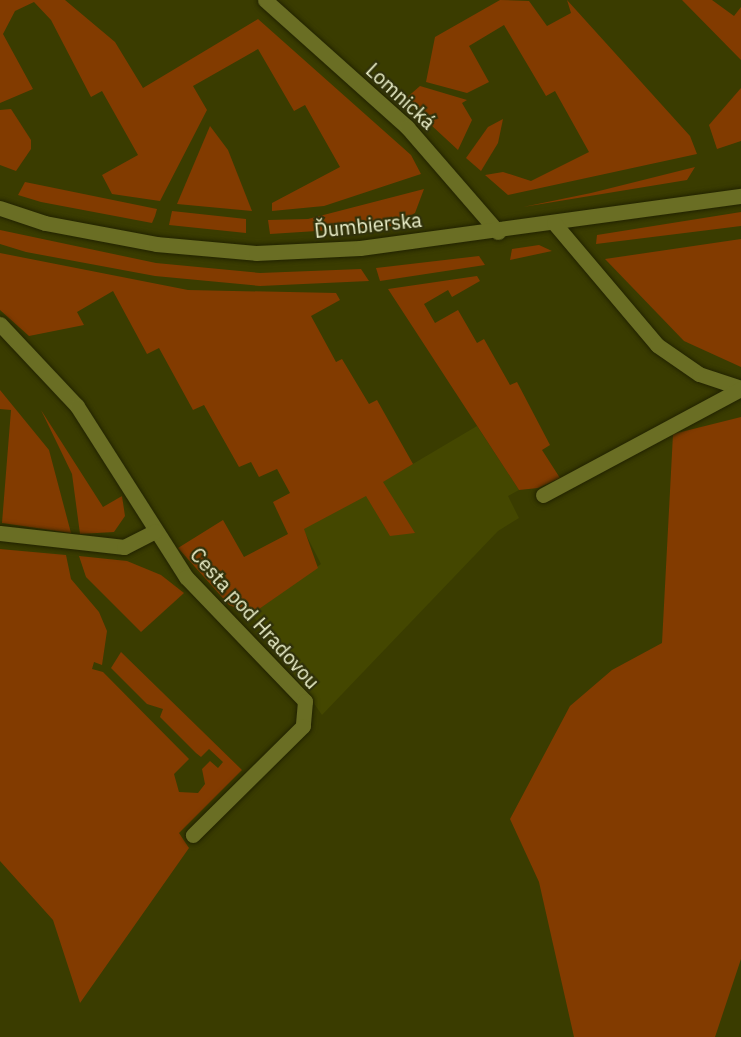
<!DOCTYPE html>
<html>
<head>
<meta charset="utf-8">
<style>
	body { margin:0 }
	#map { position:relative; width:741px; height:1037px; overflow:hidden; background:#3a3c00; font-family:"IBM Plex Sans",sans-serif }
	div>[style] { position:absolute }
	.built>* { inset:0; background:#444700 }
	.green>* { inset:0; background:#823b00 }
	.roads { filter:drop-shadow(0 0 2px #212200) drop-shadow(0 0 2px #212200) }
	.minor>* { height:15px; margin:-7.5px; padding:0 7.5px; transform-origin:7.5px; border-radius:7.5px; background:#6a6e24 }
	span { translate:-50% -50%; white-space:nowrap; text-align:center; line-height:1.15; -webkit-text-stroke:4.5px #30310a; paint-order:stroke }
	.street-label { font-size:20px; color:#ecf0cb }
</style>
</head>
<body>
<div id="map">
	<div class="built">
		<i style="clip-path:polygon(477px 426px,519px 490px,508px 496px,519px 518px,498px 531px,322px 715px,252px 614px,321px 564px,303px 529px)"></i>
	</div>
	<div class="green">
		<i style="clip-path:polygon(0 0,65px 0,115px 42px,143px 88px,258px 19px,411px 155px,421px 174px,324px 206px,272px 211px,272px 203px,340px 167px,305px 105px,294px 111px,258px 49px,193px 86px,207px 110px,160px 201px,112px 194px,102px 175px,138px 155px,102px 91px,91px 97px,51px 20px,34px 2px,15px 11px,3px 34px,33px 89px,0 103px)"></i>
		<i style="clip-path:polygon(500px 0,529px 1px,547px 26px,571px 13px,567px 0,690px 136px,697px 154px,508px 195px,485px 175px,503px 172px,531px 181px,589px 152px,555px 91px,546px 96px,504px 25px,469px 46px,489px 82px,467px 93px,426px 82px,435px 37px)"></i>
		<i style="clip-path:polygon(682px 0,712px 0,734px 16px,741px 7px,741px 60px)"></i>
		<i style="clip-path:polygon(420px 86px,467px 100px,462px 103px,472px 120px,458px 150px,404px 100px)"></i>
		<i style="clip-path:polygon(741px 88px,741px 141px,717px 149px,709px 125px)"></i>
		<i style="clip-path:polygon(11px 109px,31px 140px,31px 149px,16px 171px,0 165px,0 110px)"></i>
		<i style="clip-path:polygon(503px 119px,498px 143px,481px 171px,466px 158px,488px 127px)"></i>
		<i style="clip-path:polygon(210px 126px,228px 150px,252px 211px,177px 204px)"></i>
		<i style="clip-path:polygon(695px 167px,687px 180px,523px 207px,591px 193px)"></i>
		<i style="clip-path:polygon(25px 182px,157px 209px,155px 216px,152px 223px,41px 202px,18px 195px)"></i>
		<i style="clip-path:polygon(424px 189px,415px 213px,395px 226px,270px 234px,268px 220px,308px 219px)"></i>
		<i style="clip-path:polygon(172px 211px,246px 219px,246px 233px,169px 225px)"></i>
		<i style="clip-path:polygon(741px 212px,741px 226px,596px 244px,597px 235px)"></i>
		<i style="clip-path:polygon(0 230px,156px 263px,260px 273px,361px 269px,369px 281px,260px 286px,155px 276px,26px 252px,0 244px)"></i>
		<i style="clip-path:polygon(741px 239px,741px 367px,684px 341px,605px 259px)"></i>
		<i style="clip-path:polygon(539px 245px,552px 251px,510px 260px,512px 249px)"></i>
		<i style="clip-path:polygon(0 253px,188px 290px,336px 293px,340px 300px,311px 316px,336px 362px,342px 359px,369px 404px,377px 400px,413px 464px,383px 482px,415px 533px,390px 536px,366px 496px,304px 529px,318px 568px,252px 614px,229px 605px,178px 548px,223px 520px,244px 557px,288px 534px,273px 502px,290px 493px,277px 469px,259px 477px,251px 462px,239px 467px,204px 405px,193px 410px,159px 348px,147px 354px,113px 291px,77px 312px,84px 325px,29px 336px,0 310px)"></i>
		<i style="clip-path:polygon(479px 256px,485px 265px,380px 281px,376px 268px)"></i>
		<i style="clip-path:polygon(477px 276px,480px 281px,452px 297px,448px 290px,424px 304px,435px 323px,458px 310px,477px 343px,484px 339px,510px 385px,517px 382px,550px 445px,542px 450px,560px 478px,538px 488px,519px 490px,388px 289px)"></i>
		<i style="clip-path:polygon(0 390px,49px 450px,71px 533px,2px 523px,11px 410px,0 409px)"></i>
		<i style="clip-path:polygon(41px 410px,103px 507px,122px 496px,125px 516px,114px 532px,80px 534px,72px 474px)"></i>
		<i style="clip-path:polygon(741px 417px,741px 959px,715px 1037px,574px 1037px,539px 882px,510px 819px,570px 706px,612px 670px,662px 643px,673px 434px)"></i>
		<i style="clip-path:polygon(0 549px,66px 555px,71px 579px,99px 612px,107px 631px,102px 665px,94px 662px,92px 669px,103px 672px,189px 759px,174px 774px,179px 792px,198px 793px,205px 784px,202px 769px,210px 761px,218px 768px,223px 762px,209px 749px,201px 757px,196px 753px,160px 717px,163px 709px,147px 704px,111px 668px,121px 652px,242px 770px,179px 833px,189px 848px,80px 1003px,53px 920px,0 861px)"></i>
		<i style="clip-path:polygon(79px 556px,127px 561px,161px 575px,184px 593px,141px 632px,86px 577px)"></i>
	</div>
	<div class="roads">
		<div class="minor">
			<i style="left:265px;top:0;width:191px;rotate:41.8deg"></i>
			<i style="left:407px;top:127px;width:139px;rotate:49.1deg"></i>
			<i style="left:0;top:208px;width:47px;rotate:18.4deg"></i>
			<i style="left:45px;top:223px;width:113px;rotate:10.7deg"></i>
			<i style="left:156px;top:244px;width:100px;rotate:5.1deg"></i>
			<i style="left:256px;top:253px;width:104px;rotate:-2.8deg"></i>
			<i style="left:360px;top:248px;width:385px;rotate:-7.8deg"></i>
			<i style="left:554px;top:223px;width:160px;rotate:49.8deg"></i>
			<i style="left:657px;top:345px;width:51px;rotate:34.6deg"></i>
			<i style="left:699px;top:374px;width:44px;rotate:18.4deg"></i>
			<i style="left:0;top:324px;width:112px;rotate:46.8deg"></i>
			<i style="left:77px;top:406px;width:203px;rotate:57.5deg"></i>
			<i style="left:186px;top:577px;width:172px;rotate:46.2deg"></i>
			<i style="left:305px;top:701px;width:25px;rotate:95deg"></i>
			<i style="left:303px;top:726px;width:155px;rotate:135.3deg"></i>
			<i style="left:543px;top:495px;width:225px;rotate:-28.2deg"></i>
			<i style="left:0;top:533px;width:125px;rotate:6.4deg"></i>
			<i style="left:124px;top:547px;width:35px;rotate:-27deg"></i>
		</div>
	</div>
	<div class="street-label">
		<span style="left:401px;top:96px;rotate:43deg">Lomnická</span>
		<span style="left:368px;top:225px;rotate:-6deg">Ďumbierska</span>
		<span style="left:255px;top:618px;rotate:48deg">Cesta pod Hradovou</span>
	</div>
</div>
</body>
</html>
